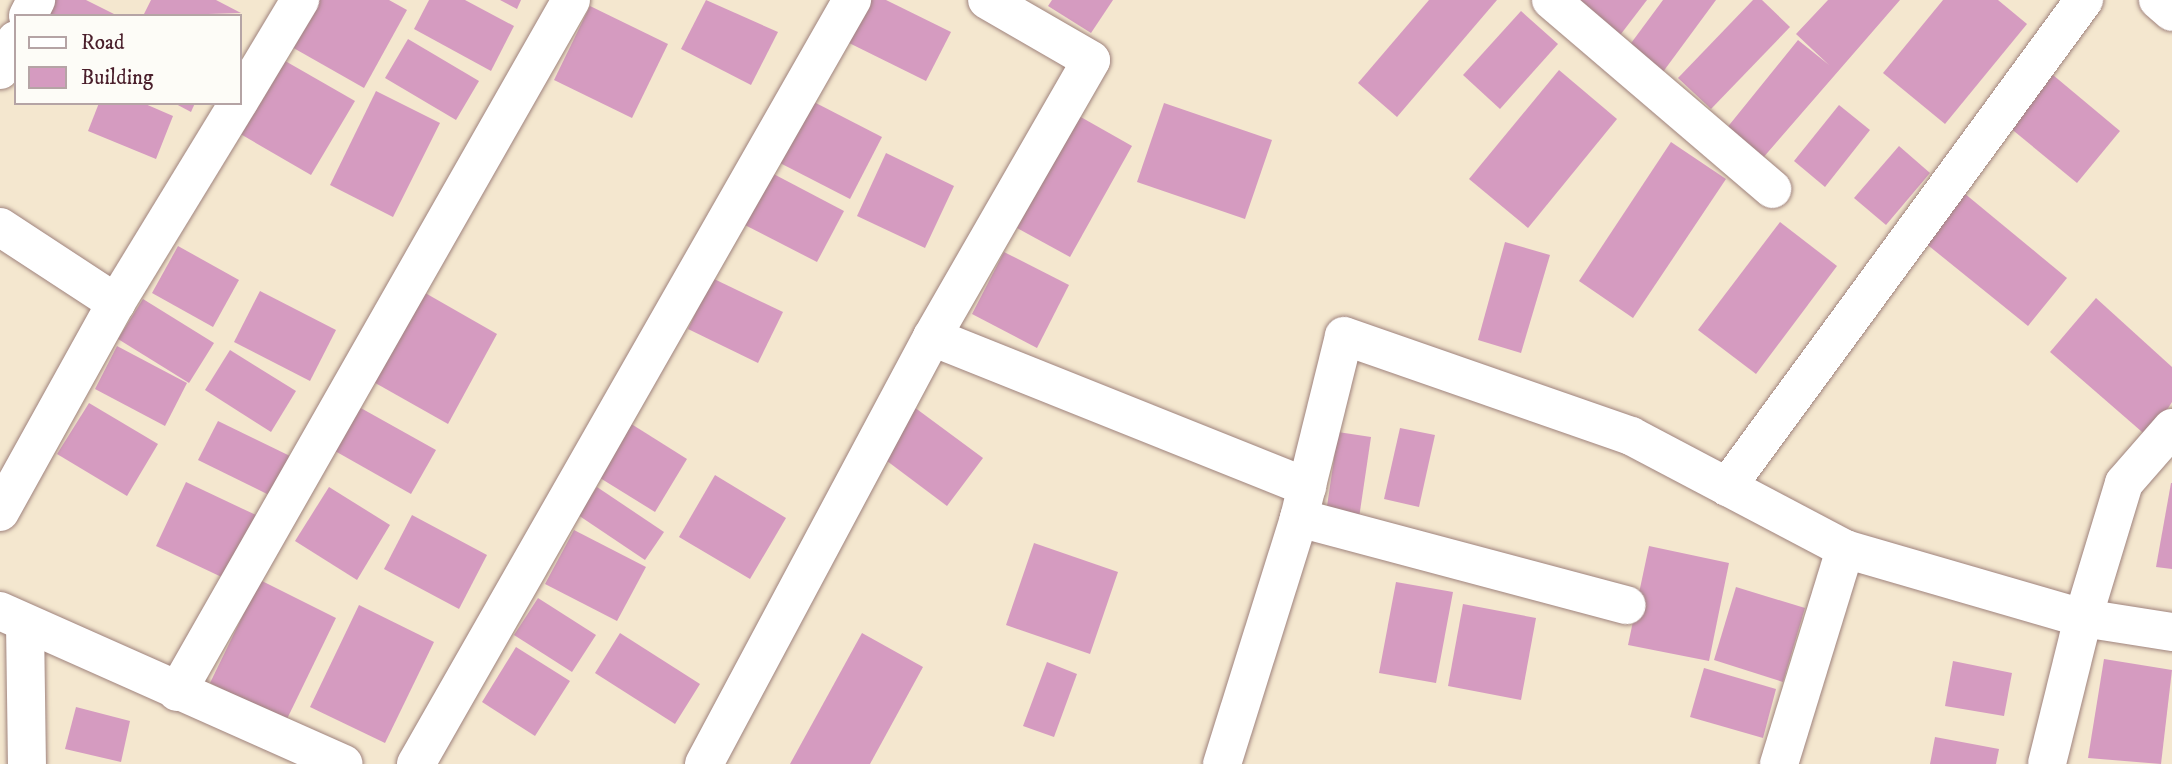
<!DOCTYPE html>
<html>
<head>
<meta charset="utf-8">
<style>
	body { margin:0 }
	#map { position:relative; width:2172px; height:764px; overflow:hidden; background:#f4e7cf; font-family:"IM FELL DW Pica",serif }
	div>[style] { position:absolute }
	.building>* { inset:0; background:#d59bc0 }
	.roads { filter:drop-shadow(0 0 2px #9f837d) drop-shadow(0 0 2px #9f837d) }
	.minor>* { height:38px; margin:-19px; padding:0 19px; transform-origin:19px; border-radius:19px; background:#fff }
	span { translate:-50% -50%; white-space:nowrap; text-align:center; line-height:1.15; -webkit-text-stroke:7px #fdfcf7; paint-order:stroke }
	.legend { position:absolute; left:14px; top:14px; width:228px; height:91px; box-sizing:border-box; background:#fdfcf7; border:2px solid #b5a4a5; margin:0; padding:9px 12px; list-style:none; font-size:21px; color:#4a1f2b }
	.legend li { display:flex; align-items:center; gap:14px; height:35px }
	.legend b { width:35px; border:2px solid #b5a4a5 }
</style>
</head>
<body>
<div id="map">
	<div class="building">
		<i style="clip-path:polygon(49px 0,86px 0,118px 16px,42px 16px)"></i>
		<i style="clip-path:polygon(151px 0,216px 0,241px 13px,143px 16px)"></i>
		<i style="clip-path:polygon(315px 0,389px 0,407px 10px,364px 88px,290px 46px)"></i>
		<i style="clip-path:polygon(429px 0,465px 0,514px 26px,491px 71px,414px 29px)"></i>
		<i style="clip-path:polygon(500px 0,521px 0,517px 9px)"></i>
		<i style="clip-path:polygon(706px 0,778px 32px,751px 85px,681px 49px)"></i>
		<i style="clip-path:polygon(860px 0,886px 0,951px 32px,926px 81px,841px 39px)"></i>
		<i style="clip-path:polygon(1052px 0,1113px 0,1091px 33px,1048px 6px)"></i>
		<i style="clip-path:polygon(1429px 0,1497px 0,1397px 117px,1358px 83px)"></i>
		<i style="clip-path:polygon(1577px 0,1647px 0,1611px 47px)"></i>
		<i style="clip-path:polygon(1663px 0,1716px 0,1660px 76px,1626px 50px)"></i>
		<i style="clip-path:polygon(1753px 0,1762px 0,1790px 27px,1711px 109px,1678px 78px)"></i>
		<i style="clip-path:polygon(1828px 0,1900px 0,1762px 159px,1726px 129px,1798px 40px,1829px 65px,1796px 34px)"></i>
		<i style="clip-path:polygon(1943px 0,1998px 0,2027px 24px,1945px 124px,1883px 73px)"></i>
		<i style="clip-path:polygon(590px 6px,668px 44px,632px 118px,554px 80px)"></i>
		<i style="clip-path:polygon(1521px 11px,1558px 44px,1500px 109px,1463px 75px)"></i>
		<i style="clip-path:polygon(408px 39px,479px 81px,456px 120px,385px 78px)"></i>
		<i style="clip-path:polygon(280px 58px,355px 101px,311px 175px,237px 132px)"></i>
		<i style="clip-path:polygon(1559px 70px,1617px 119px,1528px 228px,1469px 179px)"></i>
		<i style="clip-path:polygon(2053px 75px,2120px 131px,2077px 183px,2009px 127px)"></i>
		<i style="clip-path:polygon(376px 91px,440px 123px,393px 217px,330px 185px)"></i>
		<i style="clip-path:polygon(812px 101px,882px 137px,850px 199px,780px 163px)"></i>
		<i style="clip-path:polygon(99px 103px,143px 103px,173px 116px,156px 159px,88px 131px)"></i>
		<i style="clip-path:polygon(174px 103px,195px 103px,191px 112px)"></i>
		<i style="clip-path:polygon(1164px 103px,1272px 140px,1245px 219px,1137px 182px)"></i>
		<i style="clip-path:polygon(1839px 105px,1870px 130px,1825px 187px,1794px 161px)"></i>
		<i style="clip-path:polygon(1079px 116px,1132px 146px,1070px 257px,1017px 228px)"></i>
		<i style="clip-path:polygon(1671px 142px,1726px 179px,1633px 318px,1579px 281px)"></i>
		<i style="clip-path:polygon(1899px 146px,1930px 173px,1886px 225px,1854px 198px)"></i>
		<i style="clip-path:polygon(886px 153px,954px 186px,925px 248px,857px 216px)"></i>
		<i style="clip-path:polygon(766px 170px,844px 211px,817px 262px,739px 222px)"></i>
		<i style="clip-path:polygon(1964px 193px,2067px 278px,2028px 326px,1924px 242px)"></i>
		<i style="clip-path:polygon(1780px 222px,1837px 266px,1756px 374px,1698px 330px)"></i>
		<i style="clip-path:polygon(1505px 242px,1550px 255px,1521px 353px,1478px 340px)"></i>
		<i style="clip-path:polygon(178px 246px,239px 280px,213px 327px,152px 293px)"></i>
		<i style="clip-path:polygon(1004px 252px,1069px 285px,1037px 348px,972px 314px)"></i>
		<i style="clip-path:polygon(712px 278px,783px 312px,758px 363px,688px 329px)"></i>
		<i style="clip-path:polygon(420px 290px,497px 334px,448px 424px,370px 380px)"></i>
		<i style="clip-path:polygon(260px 291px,336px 330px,310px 381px,234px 342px)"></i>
		<i style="clip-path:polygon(2096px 298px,2172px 367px,2172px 402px,2149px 438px,2050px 352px)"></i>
		<i style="clip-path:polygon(143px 299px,214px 343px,189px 383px,118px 339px)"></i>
		<i style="clip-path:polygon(117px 346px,187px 383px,165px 426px,95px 389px)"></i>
		<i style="clip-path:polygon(230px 350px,296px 391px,271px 432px,205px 390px)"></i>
		<i style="clip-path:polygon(89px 403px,158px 444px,127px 496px,57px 454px)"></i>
		<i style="clip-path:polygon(359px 407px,436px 450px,411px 494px,335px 451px)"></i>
		<i style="clip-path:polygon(914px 407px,983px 458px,947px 506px,879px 455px)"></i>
		<i style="clip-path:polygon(625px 420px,687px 459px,655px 512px,592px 473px)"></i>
		<i style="clip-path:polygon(218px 421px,290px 456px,271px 496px,198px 460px)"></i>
		<i style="clip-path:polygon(1400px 428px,1435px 435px,1419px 507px,1384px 499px)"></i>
		<i style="clip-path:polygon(1338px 432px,1371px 437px,1359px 518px,1326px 513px)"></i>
		<i style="clip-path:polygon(715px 475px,786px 518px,750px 579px,679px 537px)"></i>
		<i style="clip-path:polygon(186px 482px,260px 517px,230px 581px,156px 546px)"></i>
		<i style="clip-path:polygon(2171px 483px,2172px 483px,2172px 569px,2156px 567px)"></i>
		<i style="clip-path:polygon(329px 487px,390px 525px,357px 580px,295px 541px)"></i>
		<i style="clip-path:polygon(597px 487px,664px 532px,645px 560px,578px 515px)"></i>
		<i style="clip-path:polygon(412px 515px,487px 555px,459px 609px,384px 569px)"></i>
		<i style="clip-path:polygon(574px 530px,646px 567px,617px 621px,545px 584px)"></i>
		<i style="clip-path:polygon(1034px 543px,1118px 572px,1090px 654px,1006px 625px)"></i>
		<i style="clip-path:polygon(1649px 546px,1729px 563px,1709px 661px,1628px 645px)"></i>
		<i style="clip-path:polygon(260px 580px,336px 618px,286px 721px,210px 683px)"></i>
		<i style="clip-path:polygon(1396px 582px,1453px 592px,1436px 683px,1379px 673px)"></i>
		<i style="clip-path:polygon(1736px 587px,1805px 608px,1783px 682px,1714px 660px)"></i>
		<i style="clip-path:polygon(538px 598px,596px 635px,572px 672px,514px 635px)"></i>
		<i style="clip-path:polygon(1463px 604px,1536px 618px,1521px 700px,1448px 686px)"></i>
		<i style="clip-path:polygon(359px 605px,434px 642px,385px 743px,310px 707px)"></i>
		<i style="clip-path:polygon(620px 633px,700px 684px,675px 724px,595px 673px)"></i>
		<i style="clip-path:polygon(862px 633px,923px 667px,870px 764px,790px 764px)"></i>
		<i style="clip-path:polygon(516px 647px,570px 681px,535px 736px,482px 702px)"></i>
		<i style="clip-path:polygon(2104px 659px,2172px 670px,2161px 764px,2088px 758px)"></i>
		<i style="clip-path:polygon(1953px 661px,2012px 673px,2004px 716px,1945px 706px)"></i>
		<i style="clip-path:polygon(1047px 662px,1077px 674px,1054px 737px,1023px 726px)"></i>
		<i style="clip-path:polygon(1704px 668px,1776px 689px,1763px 738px,1690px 717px)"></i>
		<i style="clip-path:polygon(76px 707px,130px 721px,121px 762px,65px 749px)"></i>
		<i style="clip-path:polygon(1935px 737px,1999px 749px,1996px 764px,1930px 764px)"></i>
	</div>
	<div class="roads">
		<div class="minor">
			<i style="left:1551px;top:0;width:291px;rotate:40.5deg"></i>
			<i style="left:2158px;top:0;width:18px;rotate:41deg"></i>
			<i style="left:28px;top:16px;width:18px;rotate:-63deg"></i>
			<i style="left:0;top:70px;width:34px;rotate:-62deg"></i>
			<i style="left:240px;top:100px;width:117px;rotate:-59deg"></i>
			<i style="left:0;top:227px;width:139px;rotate:33.2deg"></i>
			<i style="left:932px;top:337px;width:404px;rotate:21.8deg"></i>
			<i style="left:2172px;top:428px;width:73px;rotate:131.1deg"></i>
			<i style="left:2124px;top:483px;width:141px;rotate:106.9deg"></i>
			<i style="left:2083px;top:618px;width:90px;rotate:8.9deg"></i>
			<i style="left:1727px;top:487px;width:604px;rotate:-53.76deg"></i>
			<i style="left:0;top:512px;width:239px;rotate:-61deg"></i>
			<i style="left:116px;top:303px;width:234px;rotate:-58.6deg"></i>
			<i style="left:1299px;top:518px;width:339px;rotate:14.9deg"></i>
			<i style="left:0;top:611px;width:376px;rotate:24deg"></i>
			<i style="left:25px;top:624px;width:140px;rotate:89.2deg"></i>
			<i style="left:177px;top:692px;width:796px;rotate:-60.34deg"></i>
			<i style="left:416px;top:764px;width:880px;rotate:-60.29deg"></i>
			<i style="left:704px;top:764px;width:484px;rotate:-61.9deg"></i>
			<i style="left:932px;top:337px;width:319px;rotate:-60.1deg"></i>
			<i style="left:1091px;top:60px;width:120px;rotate:-150deg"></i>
			<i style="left:1222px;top:764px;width:258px;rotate:-72.6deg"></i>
			<i style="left:1299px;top:518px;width:187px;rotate:-76.1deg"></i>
			<i style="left:1344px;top:336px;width:304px;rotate:19.2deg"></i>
			<i style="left:1631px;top:436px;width:242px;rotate:27.8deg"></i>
			<i style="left:1845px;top:549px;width:248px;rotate:16.2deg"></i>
			<i style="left:2083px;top:618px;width:150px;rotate:103.9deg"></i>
			<i style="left:1779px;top:764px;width:225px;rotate:-72.9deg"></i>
		</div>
	</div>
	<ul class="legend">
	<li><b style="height:9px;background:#fff"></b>Road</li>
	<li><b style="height:19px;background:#d59bc0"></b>Building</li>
	</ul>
</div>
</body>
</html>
